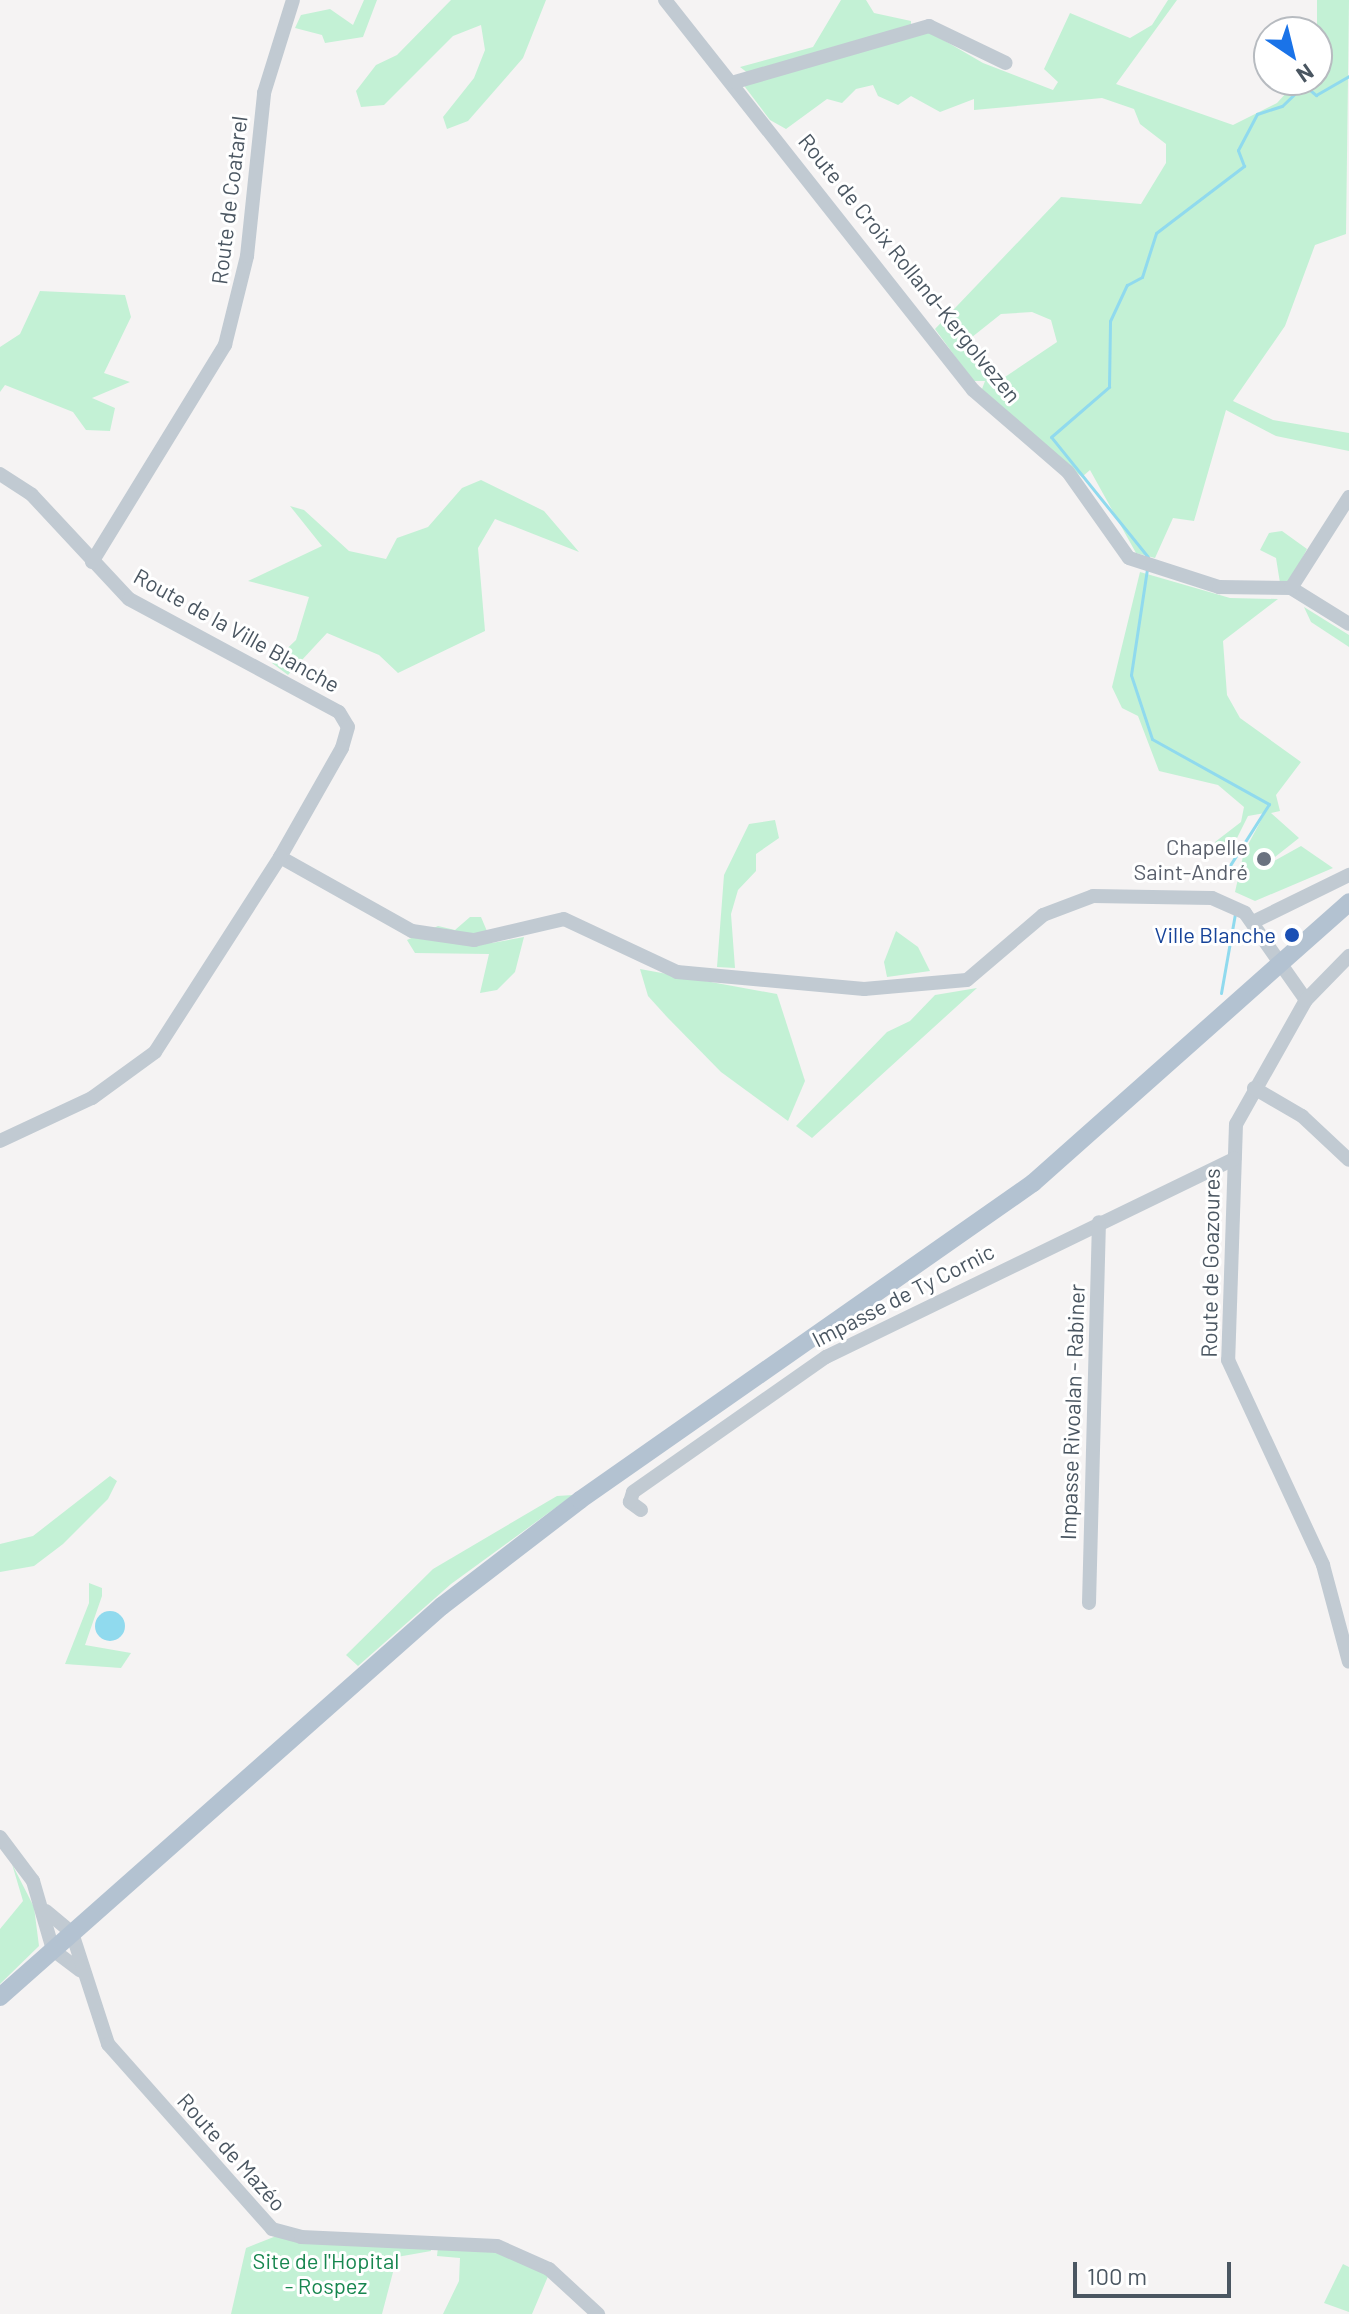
<!DOCTYPE html>
<html>
<head>
<meta charset="utf-8">
<style>
	body { margin:0 }
	#map { position:relative; width:1349px; height:2314px; overflow:hidden; background:#f5f3f3; font-family:Barlow,sans-serif }
	div>[style] { position:absolute }
	.green>* { inset:0; background:#c3f1d5 }
	.water>* { inset:0; background:#90daee }
	.round { border-radius:50% }
	.stream>* { height:3px; margin:-1.5px; padding:0 1.5px; transform-origin:1.5px; border-radius:1.5px; background:#90daee }
	.minor>* { height:14px; margin:-7px; padding:0 7px; transform-origin:7px; border-radius:7px; background:#c1cad2 }
	.major>* { height:18px; margin:-9px; padding:0 9px; transform-origin:9px; border-radius:9px; background:#b3c2d1 }
	.dots>* { width:22px; height:22px; translate:-50% -50%; box-sizing:border-box; border:4px solid #fff; border-radius:50% }
	span { translate:-50% -50%; white-space:nowrap; text-align:center; line-height:1.15; -webkit-text-stroke:6px #fff; paint-order:stroke }
	.street-label { font-size:22px; color:#4a5661 }
	.worship-label { font-size:22px; color:#5b616d }
	.right { translate:-100% -50%; text-align:right }
	.transit-label { font-size:22px; color:#164399 }
	.park-label { font-size:22px; color:#17864f }
	.north { position:absolute; left:1253px; top:16px; width:80px; height:80px; box-sizing:border-box; background:#fff; border:2px solid #b7bbc0; border-radius:50%; rotate:145deg; font-size:22px; font-weight:700; line-height:32px; text-align:center; color:#4a5661 }
	.north::after { content:''; display:block; margin:auto; width:28px; height:36px; background:#1a73e8; clip-path:polygon(50% 0,100% 100%,50% 72%,0 100%) }
	.scale { position:absolute; left:1073px; top:2262px; width:158px; height:36px; box-sizing:border-box; border:4px solid #4a5661; border-top:0; padding-left:10px; font-size:24px; line-height:28px; white-space:nowrap; color:#4a5661; -webkit-text-stroke:6px #fff; paint-order:stroke }
</style>
</head>
<body>
<div id="map">
	<div class="green">
		<i style="clip-path:polygon(364px 0,377px 0,363px 37px,325px 43px,322px 35px,295px 28px,301px 15px,330px 9px,353px 25px)"></i>
		<i style="clip-path:polygon(451px 0,546px 0,523px 58px,468px 121px,447px 129px,443px 117px,474px 78px,485px 50px,481px 25px,453px 36px,384px 105px,361px 107px,356px 91px,376px 65px,397px 55px)"></i>
		<i style="clip-path:polygon(evenodd,841px 0,866px 0,874px 13px,911px 21px,911px 37px,928px 31px,983px 63px,1053px 90px,1058px 82px,1044px 69px,1070px 13px,1130px 38px,1152px 25px,1168px 0,1177px 0,1116px 84px,1233px 125px,1277px 103px,1298px 80px,1317px 80px,1317px 0,1349px 0,1346px 234px,1315px 245px,1285px 326px,1233px 401px,1273px 420px,1349px 433px,1349px 451px,1276px 436px,1226px 410px,1194px 521px,1173px 518px,1155px 558px,1136px 553px,1090px 470px,1082px 477px,1052px 454px,982px 389px,985px 381px,973px 381px,935px 329px,1061px 197px,1141px 204px,1166px 163px,1166px 144px,1140px 124px,1134px 109px,1102px 98px,974px 110px,974px 99px,940px 112px,911px 96px,898px 105px,878px 96px,873px 85px,856px 89px,842px 103px,827px 99px,786px 129px,770px 120px,742px 83px,753px 77px,740px 67px,813px 47px,841px 0,1032px 312px,1051px 320px,1057px 342px,999px 381px,985px 377px,962px 345px,1001px 314px,1032px 312px)"></i>
		<i style="clip-path:polygon(40px 291px,125px 295px,131px 317px,104px 373px,130px 382px,92px 398px,115px 408px,110px 431px,86px 430px,73px 412px,5px 385px,0 392px,0 347px,20px 334px)"></i>
		<i style="clip-path:polygon(481px 480px,544px 511px,579px 552px,495px 519px,478px 548px,485px 631px,398px 673px,379px 655px,327px 633px,288px 675px,272px 663px,296px 640px,309px 597px,248px 581px,322px 546px,290px 506px,304px 510px,349px 551px,386px 559px,397px 538px,428px 527px,462px 488px)"></i>
		<i style="clip-path:polygon(1282px 531px,1307px 549px,1290px 582px,1280px 583px,1276px 558px,1260px 550px,1269px 533px)"></i>
		<i style="clip-path:polygon(1140px 572px,1230px 598px,1278px 599px,1223px 641px,1227px 695px,1240px 718px,1301px 762px,1276px 795px,1280px 811px,1271px 813px,1299px 838px,1275px 857px,1268px 850px,1253px 861px,1263px 867px,1301px 846px,1333px 868px,1255px 901px,1235px 892px,1244px 852px,1265px 813px,1248px 816px,1228px 856px,1221px 856px,1215px 842px,1241px 822px,1244px 807px,1218px 785px,1159px 771px,1138px 716px,1122px 708px,1112px 687px)"></i>
		<i style="clip-path:polygon(1304px 607px,1349px 635px,1349px 647px,1311px 622px)"></i>
		<i style="clip-path:polygon(775px 820px,779px 838px,756px 854px,756px 871px,738px 890px,731px 914px,735px 968px,717px 967px,724px 875px,749px 824px)"></i>
		<i style="clip-path:polygon(470px 917px,481px 917px,492px 943px,524px 937px,515px 972px,497px 990px,480px 993px,489px 954px,415px 953px,407px 940px,438px 926px,455px 930px)"></i>
		<i style="clip-path:polygon(896px 931px,918px 947px,930px 971px,887px 977px,884px 962px)"></i>
		<i style="clip-path:polygon(640px 969px,777px 994px,805px 1081px,788px 1121px,721px 1072px,667px 1017px,648px 996px)"></i>
		<i style="clip-path:polygon(977px 988px,812px 1138px,796px 1126px,887px 1032px,910px 1021px,935px 995px)"></i>
		<i style="clip-path:polygon(110px 1476px,117px 1481px,108px 1499px,63px 1544px,34px 1566px,0 1572px,0 1544px,33px 1536px)"></i>
		<i style="clip-path:polygon(573px 1495px,451px 1584px,358px 1666px,346px 1655px,433px 1569px,557px 1496px)"></i>
		<i style="clip-path:polygon(89px 1583px,102px 1588px,102px 1596px,85px 1645px,131px 1653px,121px 1668px,65px 1664px,89px 1603px)"></i>
		<i style="clip-path:polygon(12px 1864px,34px 1907px,39px 1946px,0 1984px,0 1929px,23px 1901px)"></i>
		<i style="clip-path:polygon(289px 2231px,430px 2246px,431px 2251px,397px 2257px,382px 2314px,231px 2314px,246px 2248px)"></i>
		<i style="clip-path:polygon(438px 2247px,498px 2249px,549px 2274px,532px 2314px,443px 2314px,459px 2281px,460px 2258px,437px 2256px)"></i>
		<i style="clip-path:polygon(1343px 2264px,1349px 2267px,1349px 2312px,1324px 2303px)"></i>
	</div>
	<div class="water">
		<i class="round" style="left:95px;top:1611px;width:30px;height:30px"></i>
	</div>
	<div class="stream">
		<i style="left:1148px;top:557px;width:154px;rotate:-128.9deg"></i>
		<i style="left:1051px;top:437px;width:77px;rotate:-40.8deg"></i>
		<i style="left:1109px;top:387px;width:66px;rotate:-89.1deg"></i>
		<i style="left:1110px;top:321px;width:40px;rotate:-65deg"></i>
		<i style="left:1127px;top:285px;width:17px;rotate:-28deg"></i>
		<i style="left:1142px;top:277px;width:46px;rotate:-72.3deg"></i>
		<i style="left:1156px;top:233px;width:111px;rotate:-37.3deg"></i>
		<i style="left:1244px;top:166px;width:17px;rotate:-111deg"></i>
		<i style="left:1238px;top:150px;width:41px;rotate:-62.2deg"></i>
		<i style="left:1257px;top:114px;width:26px;rotate:-18deg"></i>
		<i style="left:1282px;top:106px;width:30px;rotate:-44deg"></i>
		<i style="left:1304px;top:85px;width:16px;rotate:40deg"></i>
		<i style="left:1316px;top:95px;width:38px;rotate:-30deg"></i>
		<i style="left:1147px;top:569px;width:107px;rotate:98.6deg"></i>
		<i style="left:1131px;top:675px;width:67px;rotate:71.8deg"></i>
		<i style="left:1152px;top:739px;width:134px;rotate:29.1deg"></i>
		<i style="left:1269px;top:804px;width:82px;rotate:122.5deg"></i>
		<i style="left:1225px;top:873px;width:7px;rotate:63deg"></i>
		<i style="left:1221px;top:993px;width:80px;rotate:-80deg"></i>
	</div>
	<div class="minor">
		<i style="left:665px;top:0;width:497px;rotate:51.7deg"></i>
		<i style="left:973px;top:390px;width:125px;rotate:40.8deg"></i>
		<i style="left:1068px;top:472px;width:105px;rotate:54.7deg"></i>
		<i style="left:1129px;top:558px;width:95px;rotate:17.9deg"></i>
		<i style="left:1219px;top:587px;width:72px;rotate:0.8deg"></i>
		<i style="left:1291px;top:588px;width:68px;rotate:31.8deg"></i>
		<i style="left:735px;top:82px;width:202px;rotate:-16.1deg"></i>
		<i style="left:929px;top:26px;width:85px;rotate:25.7deg"></i>
		<i style="left:0;top:474px;width:38px;rotate:33deg"></i>
		<i style="left:32px;top:495px;width:142px;rotate:47deg"></i>
		<i style="left:129px;top:599px;width:238px;rotate:28.3deg"></i>
		<i style="left:339px;top:712px;width:17px;rotate:59deg"></i>
		<i style="left:348px;top:727px;width:22px;rotate:106deg"></i>
		<i style="left:342px;top:748px;width:125px;rotate:119.6deg"></i>
		<i style="left:280px;top:857px;width:151px;rotate:29.3deg"></i>
		<i style="left:412px;top:931px;width:63px;rotate:8.3deg"></i>
		<i style="left:474px;top:940px;width:92px;rotate:-13.1deg"></i>
		<i style="left:564px;top:919px;width:125px;rotate:25.1deg"></i>
		<i style="left:677px;top:972px;width:188px;rotate:5.2deg"></i>
		<i style="left:864px;top:989px;width:103px;rotate:-5deg"></i>
		<i style="left:967px;top:980px;width:100px;rotate:-40.5deg"></i>
		<i style="left:1043px;top:915px;width:53px;rotate:-20.8deg"></i>
		<i style="left:1093px;top:896px;width:119px;rotate:1deg"></i>
		<i style="left:1212px;top:898px;width:36px;rotate:24deg"></i>
		<i style="left:1245px;top:913px;width:106px;rotate:55deg"></i>
		<i style="left:1306px;top:1000px;width:142px;rotate:119.4deg"></i>
		<i style="left:1236px;top:1124px;width:236px;rotate:91.9deg"></i>
		<i style="left:1228px;top:1360px;width:226px;rotate:65.1deg"></i>
		<i style="left:1323px;top:1565px;width:100px;rotate:75deg"></i>
		<i style="left:92px;top:562px;width:255px;rotate:-58.5deg"></i>
		<i style="left:225px;top:345px;width:92px;rotate:-76.1deg"></i>
		<i style="left:247px;top:256px;width:164px;rotate:-84deg"></i>
		<i style="left:264px;top:93px;width:97px;rotate:-72.7deg"></i>
		<i style="left:1291px;top:588px;width:108px;rotate:-57.5deg"></i>
		<i style="left:1255px;top:921px;width:105px;rotate:-26.1deg"></i>
		<i style="left:1306px;top:1000px;width:62px;rotate:-45.7deg"></i>
		<i style="left:1254px;top:1088px;width:56px;rotate:30.3deg"></i>
		<i style="left:1302px;top:1116px;width:64px;rotate:43.1deg"></i>
		<i style="left:0;top:1141px;width:102px;rotate:-25.1deg"></i>
		<i style="left:92px;top:1098px;width:78px;rotate:-36.1deg"></i>
		<i style="left:155px;top:1052px;width:232px;rotate:-57.3deg"></i>
		<i style="left:641px;top:1510px;width:14px;rotate:-144deg"></i>
		<i style="left:630px;top:1502px;width:10px;rotate:-73deg"></i>
		<i style="left:633px;top:1492px;width:236px;rotate:-35deg"></i>
		<i style="left:826px;top:1357px;width:454px;rotate:-25.9deg"></i>
		<i style="left:1089px;top:1603px;width:381px;rotate:-88.5deg"></i>
		<i style="left:0;top:1837px;width:55px;rotate:53.1deg"></i>
		<i style="left:33px;top:1881px;width:72px;rotate:73.8deg"></i>
		<i style="left:53px;top:1950px;width:34px;rotate:37deg"></i>
		<i style="left:46px;top:1911px;width:34px;rotate:40deg"></i>
		<i style="left:72px;top:1933px;width:117px;rotate:72deg"></i>
		<i style="left:108px;top:2044px;width:247px;rotate:48.4deg"></i>
		<i style="left:272px;top:2229px;width:30px;rotate:15deg"></i>
		<i style="left:301px;top:2237px;width:196px;rotate:2.6deg"></i>
		<i style="left:497px;top:2246px;width:57px;rotate:23.9deg"></i>
		<i style="left:549px;top:2269px;width:67px;rotate:42.6deg"></i>
	</div>
	<div class="major">
		<i style="left:0;top:1997px;width:590px;rotate:-41.5deg"></i>
		<i style="left:442px;top:1606px;width:174px;rotate:-37.5deg"></i>
		<i style="left:580px;top:1500px;width:553px;rotate:-34.98deg"></i>
		<i style="left:1033px;top:1183px;width:423px;rotate:-41.6deg"></i>
	</div>
	<div class="dots">
		<i style="left:1264px;top:859px;background:#6b7280"></i>
		<i style="left:1292px;top:935px;background:#1a4fb4"></i>
	</div>
	<div class="street-label">
		<span style="left:229px;top:200px;rotate:-83deg">Route de Coatarel</span>
		<span style="left:910px;top:268px;rotate:51deg">Route de Croix Rolland-Kergolvezen</span>
		<span style="left:237px;top:630px;rotate:29deg">Route de la Ville Blanche</span>
		<span style="left:1210px;top:1263px;rotate:-89deg">Route de Goazoures</span>
		<span style="left:903px;top:1295px;rotate:-27deg">Impasse de Ty Cornic</span>
		<span style="left:1072px;top:1412px;rotate:-88deg">Impasse Rivoalan - Rabiner</span>
		<span style="left:232px;top:2152px;rotate:48deg">Route de Mazéo</span>
	</div>
	<div class="worship-label">
		<span class="right" style="left:1248px;top:859px">Chapelle<br>Saint-André</span>
	</div>
	<div class="transit-label">
		<span class="right" style="left:1276px;top:935px">Ville Blanche</span>
	</div>
	<div class="park-label">
		<span style="left:326px;top:2273px">Site de l'Hopital<br>- Rospez</span>
	</div>
	<div class="north">N</div>
	<div class="scale">100 m</div>
</div>
</body>
</html>
